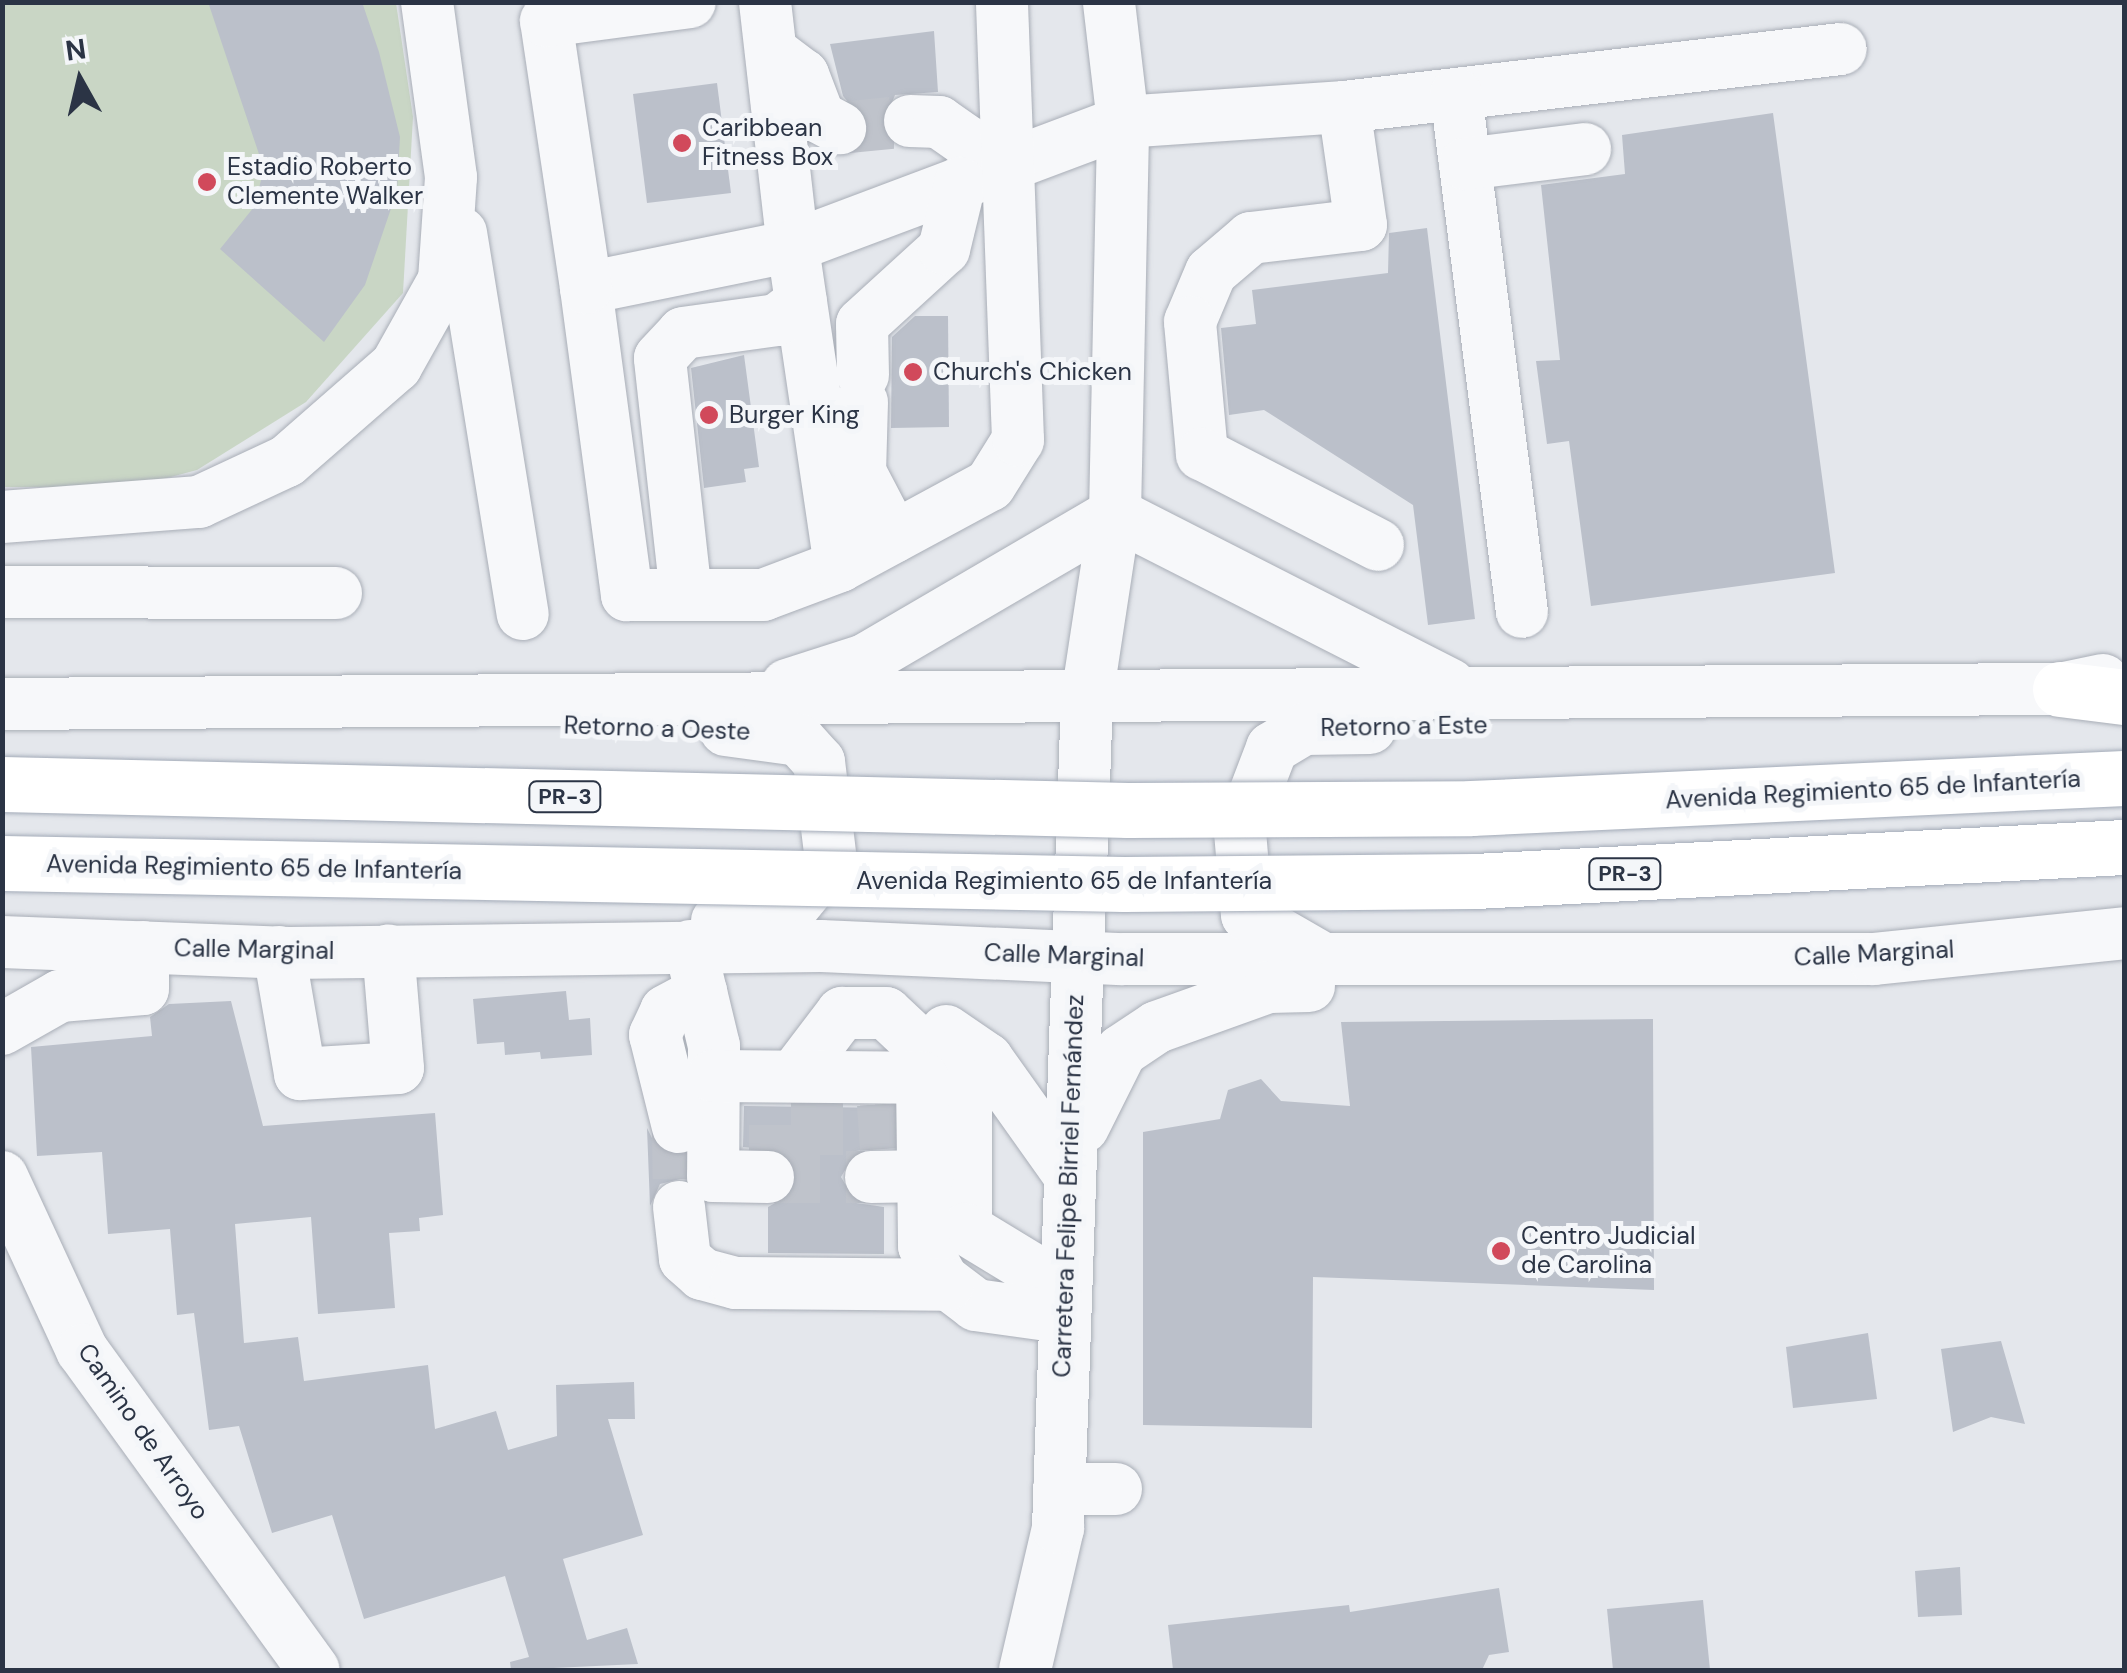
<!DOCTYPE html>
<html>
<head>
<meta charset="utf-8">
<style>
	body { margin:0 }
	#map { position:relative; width:2127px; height:1673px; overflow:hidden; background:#e4e7ec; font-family:"DM Sans",sans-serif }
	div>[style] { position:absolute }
	.green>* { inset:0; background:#c9d6c5 }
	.building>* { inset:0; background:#bbc0ca }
	.minor-tunnel>* { height:52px; margin-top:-26px; transform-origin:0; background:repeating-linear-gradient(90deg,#bfc3cb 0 52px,transparent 0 78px) }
	.roads { filter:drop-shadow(0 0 2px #a9aeb7) drop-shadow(0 0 2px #a9aeb7) }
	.minor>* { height:52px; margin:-26px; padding:0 26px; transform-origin:26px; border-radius:26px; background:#f7f8fa }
	.major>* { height:55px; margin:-27.5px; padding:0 27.5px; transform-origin:27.5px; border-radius:27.5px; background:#fff }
	.bridges { filter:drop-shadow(0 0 2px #a3abb8) drop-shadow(0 0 2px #a3abb8) }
	.major-bridge>* { height:55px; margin:-27.5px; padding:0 27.5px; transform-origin:27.5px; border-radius:27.5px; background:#fff }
	.dots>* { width:28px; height:28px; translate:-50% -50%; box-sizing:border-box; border:5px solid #f4f6f9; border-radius:50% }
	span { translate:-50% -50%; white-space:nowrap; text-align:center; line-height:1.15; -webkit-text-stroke:10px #f4f6f9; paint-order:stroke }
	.shield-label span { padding:2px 8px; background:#f4f6f9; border:2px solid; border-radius:8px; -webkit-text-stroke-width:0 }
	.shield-label { font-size:22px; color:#2b3445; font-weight:700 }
	.poi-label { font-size:25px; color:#2b3445 }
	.left { translate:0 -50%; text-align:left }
	.street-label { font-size:25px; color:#2b3445 }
	.frame { position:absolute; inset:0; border:5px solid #2b3445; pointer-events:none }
	.north { position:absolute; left:30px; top:30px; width:100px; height:100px; -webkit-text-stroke:8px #f4f6f9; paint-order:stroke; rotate:352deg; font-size:28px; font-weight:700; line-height:40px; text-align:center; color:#2b3445 }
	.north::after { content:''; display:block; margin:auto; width:35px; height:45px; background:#2b3445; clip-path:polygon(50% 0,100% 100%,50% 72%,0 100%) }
</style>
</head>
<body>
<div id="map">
	<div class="green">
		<i style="clip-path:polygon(2px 3px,396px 3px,413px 117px,403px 293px,306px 402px,197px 470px,133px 487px,3px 487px)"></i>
	</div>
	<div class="building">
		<i style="clip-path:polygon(208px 2px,362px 2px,379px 52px,400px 137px,397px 191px,365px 285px,324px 342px,220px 249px,254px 207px,264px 169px)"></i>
		<i style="clip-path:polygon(934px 31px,938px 92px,895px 95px,882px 127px,870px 128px,843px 96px,830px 44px)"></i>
		<i style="clip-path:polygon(717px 83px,731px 193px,647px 203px,633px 94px)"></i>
		<i style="clip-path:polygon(1773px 113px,1835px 573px,1591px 606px,1569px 441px,1547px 444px,1536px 361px,1560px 360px,1541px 185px,1625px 174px,1622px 135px)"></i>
		<i style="clip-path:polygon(1427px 228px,1475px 619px,1428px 625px,1413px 505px,1264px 410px,1229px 415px,1221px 328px,1256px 324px,1252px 290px,1388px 273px,1389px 233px)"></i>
		<i style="clip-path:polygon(915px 316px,948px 316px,949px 427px,891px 428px,892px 337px)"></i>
		<i style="clip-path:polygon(744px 355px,759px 467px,744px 469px,746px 482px,704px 488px,691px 368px)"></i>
		<i style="clip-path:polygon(566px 991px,569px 1020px,590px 1018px,592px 1055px,541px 1059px,540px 1052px,505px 1055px,504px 1042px,477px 1044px,473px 999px)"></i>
		<i style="clip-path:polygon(231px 1001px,263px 1126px,435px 1113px,443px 1215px,419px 1218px,420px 1231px,389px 1233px,395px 1308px,318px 1314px,311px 1217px,235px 1224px,244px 1343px,298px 1337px,304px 1381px,428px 1365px,435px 1429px,496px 1411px,508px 1450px,557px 1436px,556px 1385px,634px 1382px,635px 1419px,608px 1419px,643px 1535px,563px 1559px,587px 1640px,627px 1628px,638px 1664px,511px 1670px,510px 1662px,529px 1657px,505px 1576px,364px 1619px,332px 1515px,272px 1533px,239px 1426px,209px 1430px,194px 1313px,177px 1315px,170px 1229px,108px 1234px,102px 1152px,37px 1156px,31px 1047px,152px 1036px,150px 1017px,169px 1004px)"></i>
		<i style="clip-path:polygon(1653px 1019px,1654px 1290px,1313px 1277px,1312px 1428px,1143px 1425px,1143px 1132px,1220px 1119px,1228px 1090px,1261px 1079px,1281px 1101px,1350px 1106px,1341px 1022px)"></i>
		<i style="clip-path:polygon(744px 1106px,892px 1108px,893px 1147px,856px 1151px,841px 1177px,856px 1203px,884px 1207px,884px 1254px,768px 1253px,768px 1207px,793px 1193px,798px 1177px,783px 1151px,743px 1147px)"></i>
		<i style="clip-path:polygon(647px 1128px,657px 1148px,683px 1156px,684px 1178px,660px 1184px,650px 1206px)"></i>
		<i style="clip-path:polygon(1868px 1333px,1877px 1399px,1793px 1408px,1786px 1347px)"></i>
		<i style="clip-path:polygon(2001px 1341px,2025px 1424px,1991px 1417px,1953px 1432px,1941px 1349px)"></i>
		<i style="clip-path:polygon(1960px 1567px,1962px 1615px,1918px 1617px,1915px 1571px)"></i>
		<i style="clip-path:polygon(1499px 1588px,1509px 1652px,1489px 1655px,1482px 1670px,1173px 1670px,1168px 1625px,1349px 1605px,1350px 1612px)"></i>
		<i style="clip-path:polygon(1703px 1600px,1710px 1670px,1613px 1670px,1607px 1609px)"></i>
	</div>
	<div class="minor-tunnel">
		<i style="left:840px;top:128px;width:70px;rotate:-5.7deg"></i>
		<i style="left:817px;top:1103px;width:74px;rotate:90deg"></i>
		<i style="left:883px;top:1104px;width:45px;rotate:86.2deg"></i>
		<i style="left:678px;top:1127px;width:80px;rotate:89.3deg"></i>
		<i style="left:768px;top:1177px;width:103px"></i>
		<i style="left:775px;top:1177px;width:73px;rotate:-90deg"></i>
	</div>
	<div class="roads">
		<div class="minor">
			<i style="left:765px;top:2px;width:246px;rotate:83.5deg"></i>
			<i style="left:793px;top:246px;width:211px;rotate:168.5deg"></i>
			<i style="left:586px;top:288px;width:310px;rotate:82.4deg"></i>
			<i style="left:627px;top:595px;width:136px"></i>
			<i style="left:763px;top:595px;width:82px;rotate:-20.6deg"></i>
			<i style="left:840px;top:566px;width:323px;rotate:-98.4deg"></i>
			<i style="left:793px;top:246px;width:353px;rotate:-20.6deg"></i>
			<i style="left:1123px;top:122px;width:222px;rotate:-3.9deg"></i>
			<i style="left:1344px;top:107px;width:500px;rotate:-6.66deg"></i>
			<i style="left:772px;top:52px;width:39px;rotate:37deg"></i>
			<i style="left:803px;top:75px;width:45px;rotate:69.1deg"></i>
			<i style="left:819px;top:117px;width:24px;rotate:28deg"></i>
			<i style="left:1456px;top:94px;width:522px;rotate:82.74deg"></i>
			<i style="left:1344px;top:107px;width:119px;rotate:81.8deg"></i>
			<i style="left:1361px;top:225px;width:111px;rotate:173.3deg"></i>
			<i style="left:1251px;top:238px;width:52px;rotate:139.6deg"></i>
			<i style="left:1211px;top:272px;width:54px;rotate:112.8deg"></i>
			<i style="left:1190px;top:322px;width:133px;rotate:84.8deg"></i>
			<i style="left:1202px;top:454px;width:198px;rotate:27.3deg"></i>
			<i style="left:910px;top:121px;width:29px;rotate:2deg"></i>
			<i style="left:939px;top:122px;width:35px;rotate:35deg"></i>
			<i style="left:968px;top:142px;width:34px;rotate:64deg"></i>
			<i style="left:1465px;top:164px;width:121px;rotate:-7.1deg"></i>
			<i style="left:461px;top:233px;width:386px;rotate:80.8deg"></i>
			<i style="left:586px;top:288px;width:270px;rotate:-98.5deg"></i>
			<i style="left:546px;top:21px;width:145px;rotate:-7.5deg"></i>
			<i style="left:863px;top:375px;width:51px;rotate:-91.1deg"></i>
			<i style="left:862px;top:324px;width:111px;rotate:-42.4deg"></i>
			<i style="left:944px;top:249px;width:68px;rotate:-76.4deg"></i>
			<i style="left:862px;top:402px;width:70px;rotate:91.6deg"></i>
			<i style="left:860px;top:472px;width:73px;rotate:62.4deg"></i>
			<i style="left:2px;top:517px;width:198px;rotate:-4.4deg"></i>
			<i style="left:199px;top:502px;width:97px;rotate:-25deg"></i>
			<i style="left:287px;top:461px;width:145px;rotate:-41.1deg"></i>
			<i style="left:396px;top:366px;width:98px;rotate:-60.8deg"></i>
			<i style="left:444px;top:280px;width:103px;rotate:-86.1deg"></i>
			<i style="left:451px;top:177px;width:177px;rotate:-97.8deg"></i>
			<i style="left:840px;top:566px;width:170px;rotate:-28.4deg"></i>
			<i style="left:990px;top:485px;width:53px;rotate:-58.1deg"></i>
			<i style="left:1018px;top:440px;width:438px;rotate:-92.1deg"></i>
			<i style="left:2px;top:592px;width:334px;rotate:0.2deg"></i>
			<i style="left:686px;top:595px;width:238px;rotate:-96.3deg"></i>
			<i style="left:660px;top:358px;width:34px;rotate:-47deg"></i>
			<i style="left:683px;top:333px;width:95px;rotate:-7.9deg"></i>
			<i style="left:777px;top:320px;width:30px;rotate:-37deg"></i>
			<i style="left:787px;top:685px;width:82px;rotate:-17.8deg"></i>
			<i style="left:865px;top:660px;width:290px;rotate:-30.3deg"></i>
			<i style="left:1115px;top:514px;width:376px;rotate:27deg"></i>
			<i style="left:2px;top:704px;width:2058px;rotate:-0.42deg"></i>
			<i style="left:2060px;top:689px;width:44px;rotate:-11.8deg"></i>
			<i style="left:717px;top:921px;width:77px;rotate:-10.4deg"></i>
			<i style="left:793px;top:907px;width:60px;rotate:-50.4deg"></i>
			<i style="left:831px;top:861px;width:100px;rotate:-96.9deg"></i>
			<i style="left:819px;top:762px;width:30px;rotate:-132deg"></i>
			<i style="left:799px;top:740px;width:74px;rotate:-172.2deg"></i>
			<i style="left:2px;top:942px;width:287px;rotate:2.2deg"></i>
			<i style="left:289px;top:953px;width:532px;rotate:-0.75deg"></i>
			<i style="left:821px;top:946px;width:302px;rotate:2.5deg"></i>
			<i style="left:1123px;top:959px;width:751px"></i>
			<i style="left:1874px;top:959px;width:251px;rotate:-5.9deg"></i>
			<i style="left:690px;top:946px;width:103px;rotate:76.5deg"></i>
			<i style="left:714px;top:1046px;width:130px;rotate:90.4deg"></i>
			<i style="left:713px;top:1176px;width:55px;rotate:1deg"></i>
			<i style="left:279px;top:952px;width:124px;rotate:80.2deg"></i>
			<i style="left:300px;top:1074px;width:98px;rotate:-3.5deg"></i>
			<i style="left:398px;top:1068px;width:118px;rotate:-94.8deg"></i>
			<i style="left:1320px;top:957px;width:84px;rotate:-150.1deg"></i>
			<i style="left:1247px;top:915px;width:83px;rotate:-94.8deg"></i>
			<i style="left:1240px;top:832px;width:90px;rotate:-69.1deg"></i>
			<i style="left:1272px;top:748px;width:37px;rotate:-31deg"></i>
			<i style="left:1304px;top:729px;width:66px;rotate:-0.9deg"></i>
			<i style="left:2px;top:1029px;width:67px;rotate:-29.6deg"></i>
			<i style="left:60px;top:996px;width:83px;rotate:-4.8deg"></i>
			<i style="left:143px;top:989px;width:42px;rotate:-90deg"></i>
			<i style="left:946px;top:1031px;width:50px;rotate:34.3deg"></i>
			<i style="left:987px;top:1059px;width:136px;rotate:54.6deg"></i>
			<i style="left:795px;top:1075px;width:78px;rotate:-52.8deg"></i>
			<i style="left:842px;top:1013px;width:44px"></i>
			<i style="left:886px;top:1013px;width:110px;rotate:43.2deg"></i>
			<i style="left:966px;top:1088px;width:141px;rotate:90deg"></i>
			<i style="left:966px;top:1229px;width:114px;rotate:31.3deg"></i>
			<i style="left:713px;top:1076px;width:209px;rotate:0.5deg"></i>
			<i style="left:922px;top:1078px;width:168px;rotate:89.3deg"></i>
			<i style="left:924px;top:1246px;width:39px;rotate:61deg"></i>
			<i style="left:943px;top:1280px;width:41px;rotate:37.1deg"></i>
			<i style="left:976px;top:1305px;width:88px;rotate:7.9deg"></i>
			<i style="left:678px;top:1127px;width:95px;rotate:-104deg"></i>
			<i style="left:655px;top:1035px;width:26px;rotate:-65deg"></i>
			<i style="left:666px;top:1011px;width:40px;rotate:-28deg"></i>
			<i style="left:1083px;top:1127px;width:85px;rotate:-63.4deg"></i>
			<i style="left:1121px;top:1051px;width:43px;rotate:-33.7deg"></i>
			<i style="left:1157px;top:1027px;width:119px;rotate:-19.7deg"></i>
			<i style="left:1269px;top:987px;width:40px;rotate:-1.4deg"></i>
			<i style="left:2px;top:1177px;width:191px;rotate:65.2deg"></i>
			<i style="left:82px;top:1350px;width:395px;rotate:54.1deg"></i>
			<i style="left:871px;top:1177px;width:57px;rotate:-1deg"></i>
			<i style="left:679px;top:1207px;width:52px;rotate:83.4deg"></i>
			<i style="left:685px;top:1259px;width:23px;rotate:41deg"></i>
			<i style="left:702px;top:1274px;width:35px;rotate:15deg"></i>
			<i style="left:736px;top:1283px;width:212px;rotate:0.5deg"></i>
			<i style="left:1059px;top:1489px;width:57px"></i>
			<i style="left:1025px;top:1670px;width:146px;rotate:-76.9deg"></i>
			<i style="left:1058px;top:1528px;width:832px;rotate:-88deg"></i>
			<i style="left:1087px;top:697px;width:185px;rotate:-81.3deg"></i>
			<i style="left:1115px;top:514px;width:392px;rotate:-88.8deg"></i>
			<i style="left:1123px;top:122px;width:121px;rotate:-96.7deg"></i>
		</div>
		<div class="major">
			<i style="left:2060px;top:689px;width:64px;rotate:7.1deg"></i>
		</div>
	</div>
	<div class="bridges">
		<div class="major-bridge">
			<i style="left:2px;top:784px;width:1126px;rotate:1.32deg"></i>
			<i style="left:1128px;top:810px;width:343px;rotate:-0.3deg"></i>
			<i style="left:1471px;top:808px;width:654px;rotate:-2.63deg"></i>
			<i style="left:2px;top:863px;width:1122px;rotate:1.07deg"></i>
			<i style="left:1124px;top:884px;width:351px;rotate:-0.5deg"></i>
			<i style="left:1475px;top:881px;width:650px;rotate:-3deg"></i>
		</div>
	</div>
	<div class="dots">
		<i style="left:682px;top:143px;background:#d1495b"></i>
		<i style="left:207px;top:182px;background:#d1495b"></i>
		<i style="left:913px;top:372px;background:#d1495b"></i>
		<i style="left:709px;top:415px;background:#d1495b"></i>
		<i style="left:1501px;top:1251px;background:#d1495b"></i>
	</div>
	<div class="shield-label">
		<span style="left:565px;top:797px">PR-3</span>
		<span style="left:1625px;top:874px">PR-3</span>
	</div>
	<div class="poi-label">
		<span class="left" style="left:702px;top:143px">Caribbean<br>Fitness Box</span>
		<span class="left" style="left:227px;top:182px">Estadio Roberto<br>Clemente Walker</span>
		<span class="left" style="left:933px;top:372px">Church's Chicken</span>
		<span class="left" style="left:729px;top:415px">Burger King</span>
		<span class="left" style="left:1521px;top:1251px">Centro Judicial<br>de Carolina</span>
	</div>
	<div class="street-label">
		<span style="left:1404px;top:727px;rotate:-1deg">Retorno a Este</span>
		<span style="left:657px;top:729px;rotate:2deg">Retorno a Oeste</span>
		<span style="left:1873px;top:790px;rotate:-3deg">Avenida Regimiento 65 de Infantería</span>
		<span style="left:254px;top:868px;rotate:1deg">Avenida Regimiento 65 de Infantería</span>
		<span style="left:1064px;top:881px">Avenida Regimiento 65 de Infantería</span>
		<span style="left:254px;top:950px;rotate:1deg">Calle Marginal</span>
		<span style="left:1874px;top:954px;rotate:-3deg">Calle Marginal</span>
		<span style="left:1064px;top:956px;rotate:2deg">Calle Marginal</span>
		<span style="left:1069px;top:1186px;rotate:-88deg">Carretera Felipe Birriel Fernández</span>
		<span style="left:143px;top:1432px;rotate:55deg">Camino de Arroyo</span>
	</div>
	<div class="frame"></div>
	<div class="north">N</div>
</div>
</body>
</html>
